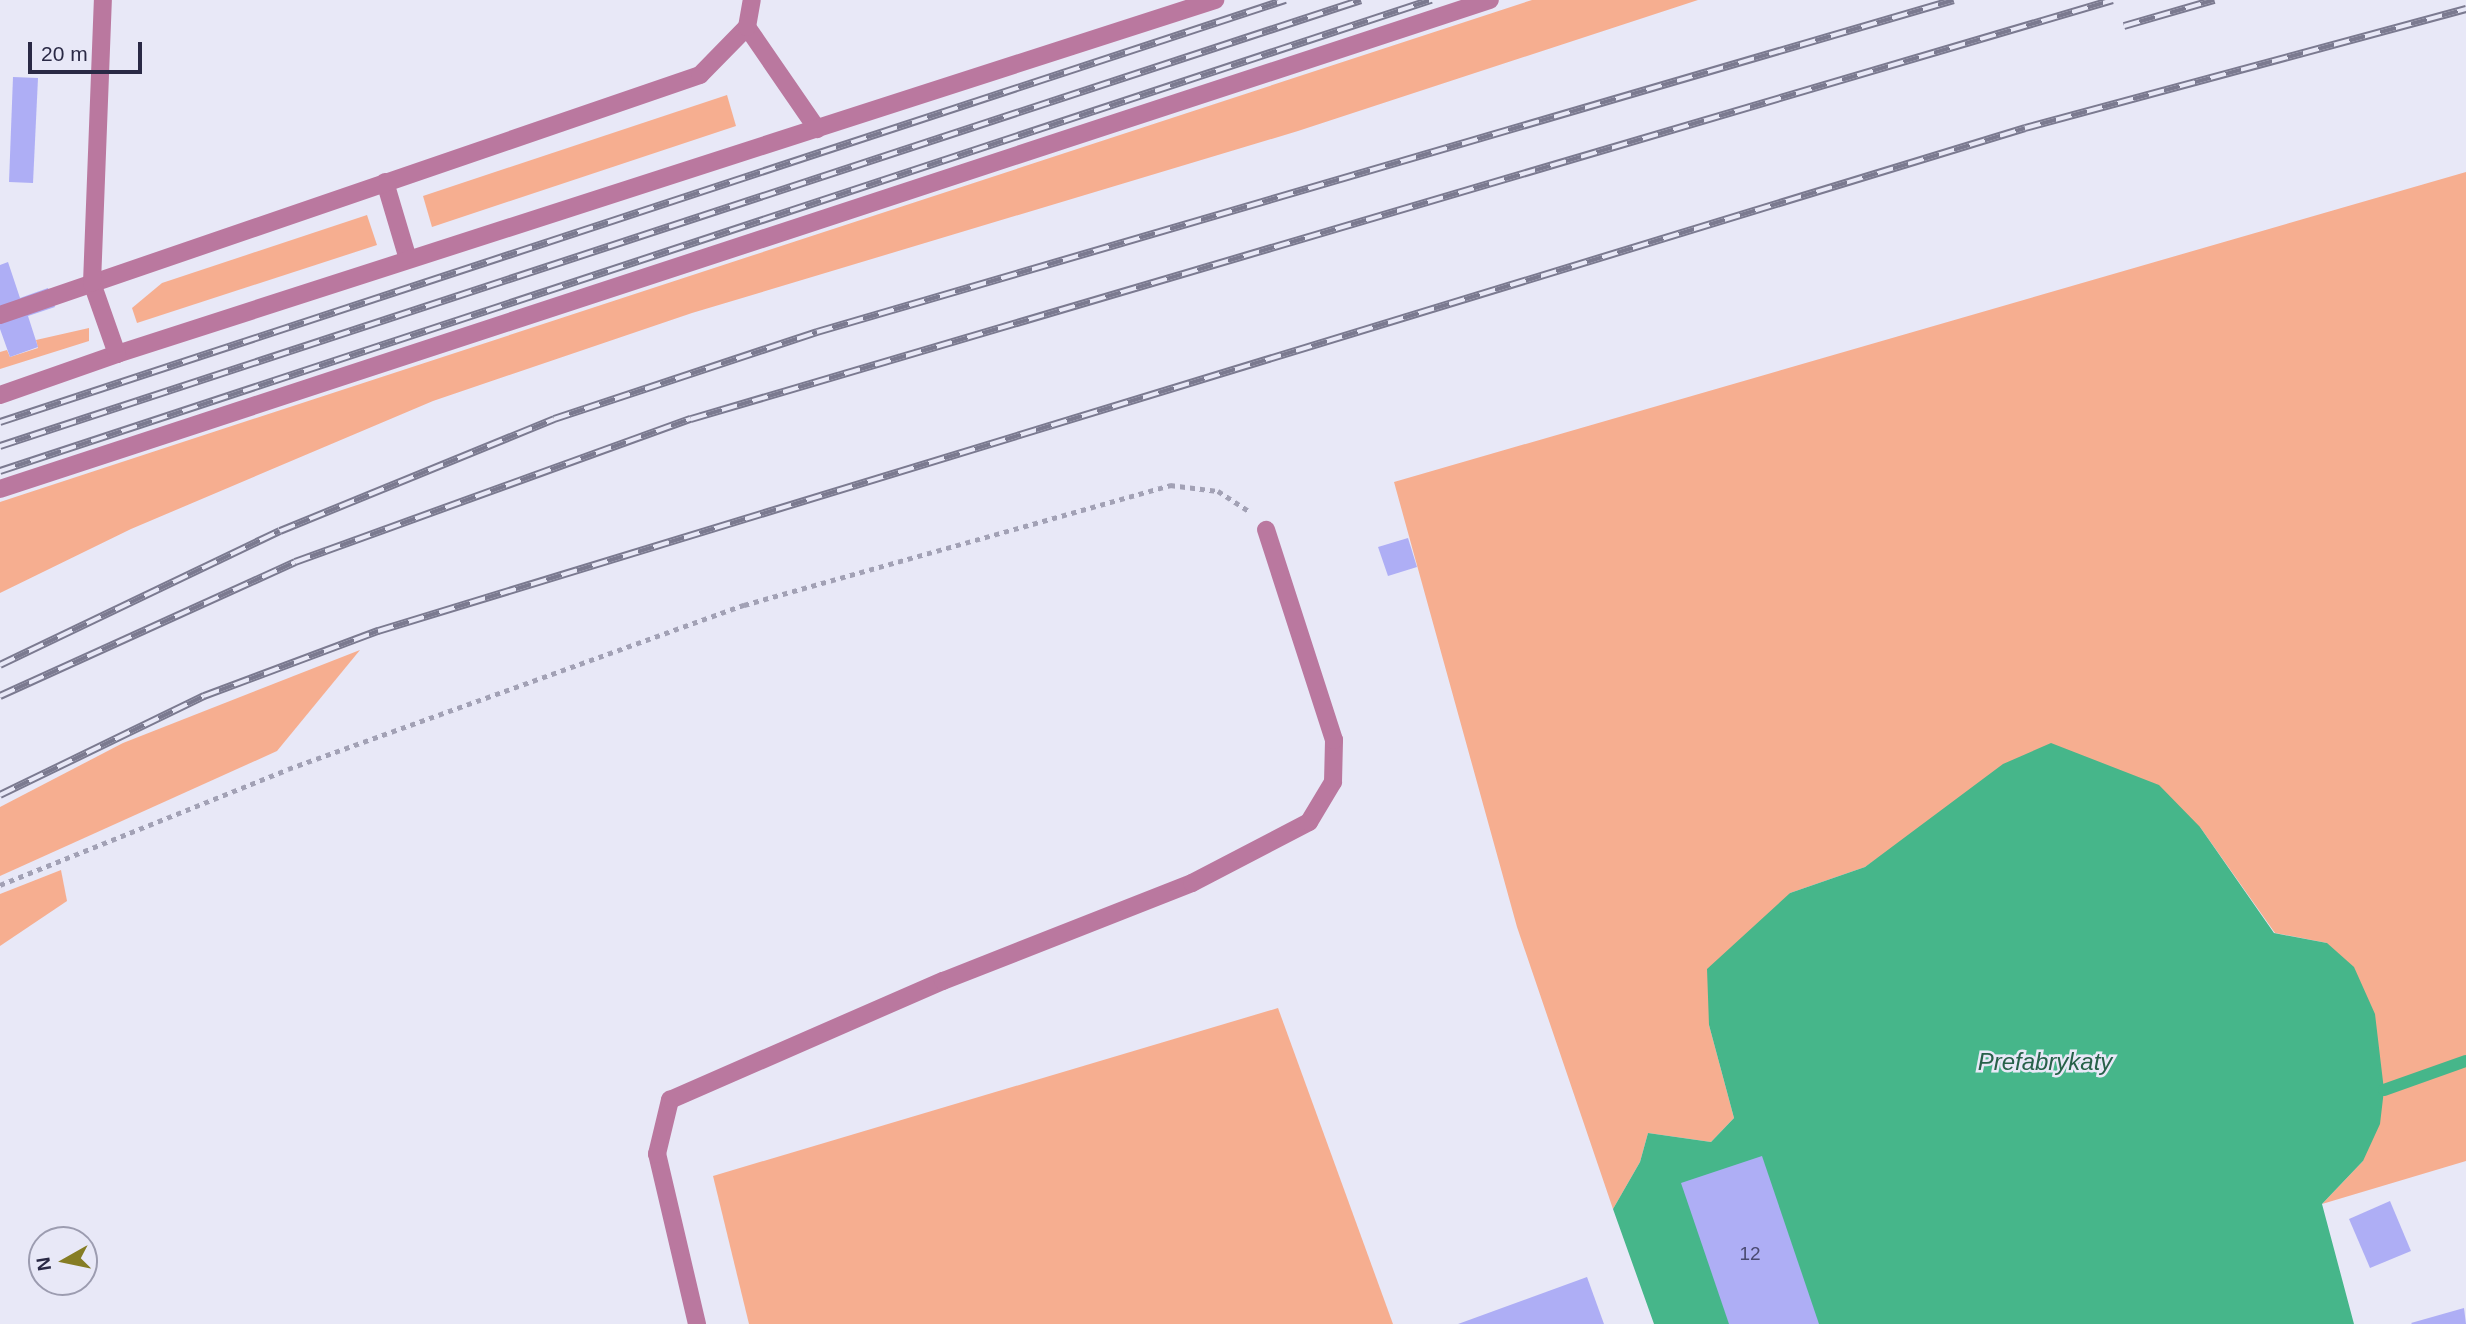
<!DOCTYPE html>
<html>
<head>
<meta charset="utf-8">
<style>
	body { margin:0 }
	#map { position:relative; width:2466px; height:1324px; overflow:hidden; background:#e8e8f7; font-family:Arial,sans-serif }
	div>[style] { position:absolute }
	.green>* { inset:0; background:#f6ae90 }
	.water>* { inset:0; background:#46b68a }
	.stream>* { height:12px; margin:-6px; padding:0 6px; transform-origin:6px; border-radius:6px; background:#46b68a }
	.building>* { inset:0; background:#aeaef5 }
	.path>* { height:4.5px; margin-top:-2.25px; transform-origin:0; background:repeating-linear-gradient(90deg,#a2a1b5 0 5px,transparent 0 10px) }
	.minor>* { height:18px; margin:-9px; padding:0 9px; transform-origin:9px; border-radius:9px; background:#ba789f }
	.rail>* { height:8px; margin-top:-4px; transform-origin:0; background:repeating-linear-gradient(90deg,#e8e8f7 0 16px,#7b7a90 0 32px); box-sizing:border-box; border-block:2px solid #7b7a90 }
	span { translate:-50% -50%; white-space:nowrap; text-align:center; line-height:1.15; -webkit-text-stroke:5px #e8e8f7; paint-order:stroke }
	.number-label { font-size:19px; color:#4b4a71 }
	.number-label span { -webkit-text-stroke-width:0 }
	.water-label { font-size:24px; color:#276149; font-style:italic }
	.north { position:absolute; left:28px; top:1226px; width:70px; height:70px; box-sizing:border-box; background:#e8e8f7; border:2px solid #9c9cb0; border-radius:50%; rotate:261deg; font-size:19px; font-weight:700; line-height:28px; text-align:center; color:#2a2945 }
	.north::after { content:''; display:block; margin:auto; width:24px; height:32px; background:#867d24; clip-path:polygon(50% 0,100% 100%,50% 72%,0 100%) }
	.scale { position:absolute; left:28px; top:42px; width:114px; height:32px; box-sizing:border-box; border:4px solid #2a2945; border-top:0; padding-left:9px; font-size:21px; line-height:24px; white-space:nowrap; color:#2a2945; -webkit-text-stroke:5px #e8e8f7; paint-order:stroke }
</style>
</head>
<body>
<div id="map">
	<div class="green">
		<i style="clip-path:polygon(1532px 0,1698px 0,1298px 131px,692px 313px,433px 401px,131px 529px,0 593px,0 502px)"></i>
		<i style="clip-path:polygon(727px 95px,736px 126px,432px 227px,423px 196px)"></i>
		<i style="clip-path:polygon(2466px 172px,2466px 1161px,2322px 1204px,2363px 1161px,2327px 943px,2275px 933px,2200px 827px,1925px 825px,1865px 867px,1790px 893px,1709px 1025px,1734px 1118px,1711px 1142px,1648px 1133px,1640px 1162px,1613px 1209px,1517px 927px,1394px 482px)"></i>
		<i style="clip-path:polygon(367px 215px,377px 245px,137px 323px,132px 308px,162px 283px)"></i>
		<i style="clip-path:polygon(89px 328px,89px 341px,0 369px,0 352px,7px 350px,10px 357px,38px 348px,36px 340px)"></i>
		<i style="clip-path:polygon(360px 650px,277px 751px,0 876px,0 807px,123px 743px)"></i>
		<i style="clip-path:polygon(61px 870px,67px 901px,0 946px,0 894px)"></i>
		<i style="clip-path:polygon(1278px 1008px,1393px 1324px,749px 1324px,713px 1176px)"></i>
	</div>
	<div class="water">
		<i style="clip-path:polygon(2051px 743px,2159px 785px,2200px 827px,2274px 933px,2327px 943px,2354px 967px,2375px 1014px,2384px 1090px,2380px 1124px,2363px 1161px,2322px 1204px,2354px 1324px,1654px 1324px,1613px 1209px,1640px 1162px,1648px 1133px,1711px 1142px,1734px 1118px,1709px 1025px,1707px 969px,1790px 893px,1865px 867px,2003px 764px)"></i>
	</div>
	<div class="stream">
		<i style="left:2384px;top:1090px;width:87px;rotate:-19.5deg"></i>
	</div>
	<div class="building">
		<i style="clip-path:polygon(13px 77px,38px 78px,33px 183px,9px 182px)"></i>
		<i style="clip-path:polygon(8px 262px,20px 298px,48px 288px,55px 307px,28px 316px,38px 347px,10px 357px,0 329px,0 265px)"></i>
		<i style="clip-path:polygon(1408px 538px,1417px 567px,1388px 576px,1378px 547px)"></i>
		<i style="clip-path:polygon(1762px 1156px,1819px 1324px,1729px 1324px,1681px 1183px)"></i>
		<i style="clip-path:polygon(2390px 1201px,2411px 1251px,2370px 1268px,2349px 1219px)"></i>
		<i style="clip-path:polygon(1587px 1277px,1604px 1324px,1458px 1324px)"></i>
		<i style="clip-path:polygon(2464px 1308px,2466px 1324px,2412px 1324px,2411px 1323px)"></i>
	</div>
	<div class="path">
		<i style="left:0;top:885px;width:310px;rotate:-21.9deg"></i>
		<i style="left:288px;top:769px;width:485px;rotate:-19.8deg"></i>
		<i style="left:744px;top:605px;width:443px;rotate:-15.7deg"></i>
		<i style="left:1170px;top:485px;width:48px;rotate:7.1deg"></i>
		<i style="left:1218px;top:491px;width:37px;rotate:33deg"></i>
	</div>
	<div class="minor">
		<i style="left:747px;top:27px;width:124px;rotate:55.5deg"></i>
		<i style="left:385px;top:182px;width:80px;rotate:73.4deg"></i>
		<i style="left:0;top:315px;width:740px;rotate:-18.92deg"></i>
		<i style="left:700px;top:75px;width:67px;rotate:-45.6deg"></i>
		<i style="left:747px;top:27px;width:27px;rotate:-80deg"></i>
		<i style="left:117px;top:354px;width:1154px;rotate:-17.87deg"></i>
		<i style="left:0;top:395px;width:124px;rotate:-19.3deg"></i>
		<i style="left:117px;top:354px;width:75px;rotate:-109.4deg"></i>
		<i style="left:92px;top:283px;width:283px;rotate:-87.8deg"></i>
		<i style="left:0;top:489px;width:1568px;rotate:-18.17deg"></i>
		<i style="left:697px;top:1324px;width:175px;rotate:-103.2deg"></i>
		<i style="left:657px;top:1154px;width:56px;rotate:-76.5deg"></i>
		<i style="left:670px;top:1100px;width:298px;rotate:-23.6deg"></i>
		<i style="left:943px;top:981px;width:268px;rotate:-21.5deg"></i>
		<i style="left:1192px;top:883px;width:132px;rotate:-27.5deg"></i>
		<i style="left:1309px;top:822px;width:47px;rotate:-59deg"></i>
		<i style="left:1333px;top:782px;width:42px;rotate:-88.6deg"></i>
		<i style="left:1334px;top:740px;width:221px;rotate:-107.9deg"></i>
	</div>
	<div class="rail">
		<i style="left:2124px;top:26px;width:94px;rotate:-16.1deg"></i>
		<i style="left:0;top:422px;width:1353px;rotate:-18.18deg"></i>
		<i style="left:0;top:446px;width:1432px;rotate:-18.14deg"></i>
		<i style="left:0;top:471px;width:1507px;rotate:-18.22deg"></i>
		<i style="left:0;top:665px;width:310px;rotate:-25.6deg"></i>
		<i style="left:280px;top:531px;width:296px;rotate:-22.2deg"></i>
		<i style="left:554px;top:419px;width:277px;rotate:-18.3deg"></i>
		<i style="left:817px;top:332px;width:1184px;rotate:-16.28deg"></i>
		<i style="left:0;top:696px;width:324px;rotate:-24.4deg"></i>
		<i style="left:295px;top:562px;width:421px;rotate:-19.9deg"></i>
		<i style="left:691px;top:419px;width:1482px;rotate:-16.42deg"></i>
		<i style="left:0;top:795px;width:227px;rotate:-25.9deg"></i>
		<i style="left:204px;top:696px;width:186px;rotate:-20.5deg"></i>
		<i style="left:378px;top:631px;width:1722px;rotate:-16.98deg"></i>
		<i style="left:2025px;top:128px;width:457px;rotate:-15.1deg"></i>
	</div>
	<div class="number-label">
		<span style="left:1750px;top:1254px">12</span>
	</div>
	<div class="water-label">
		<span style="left:2045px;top:1062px">Prefabrykaty</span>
	</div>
	<div class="north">N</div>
	<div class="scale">20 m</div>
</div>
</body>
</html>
